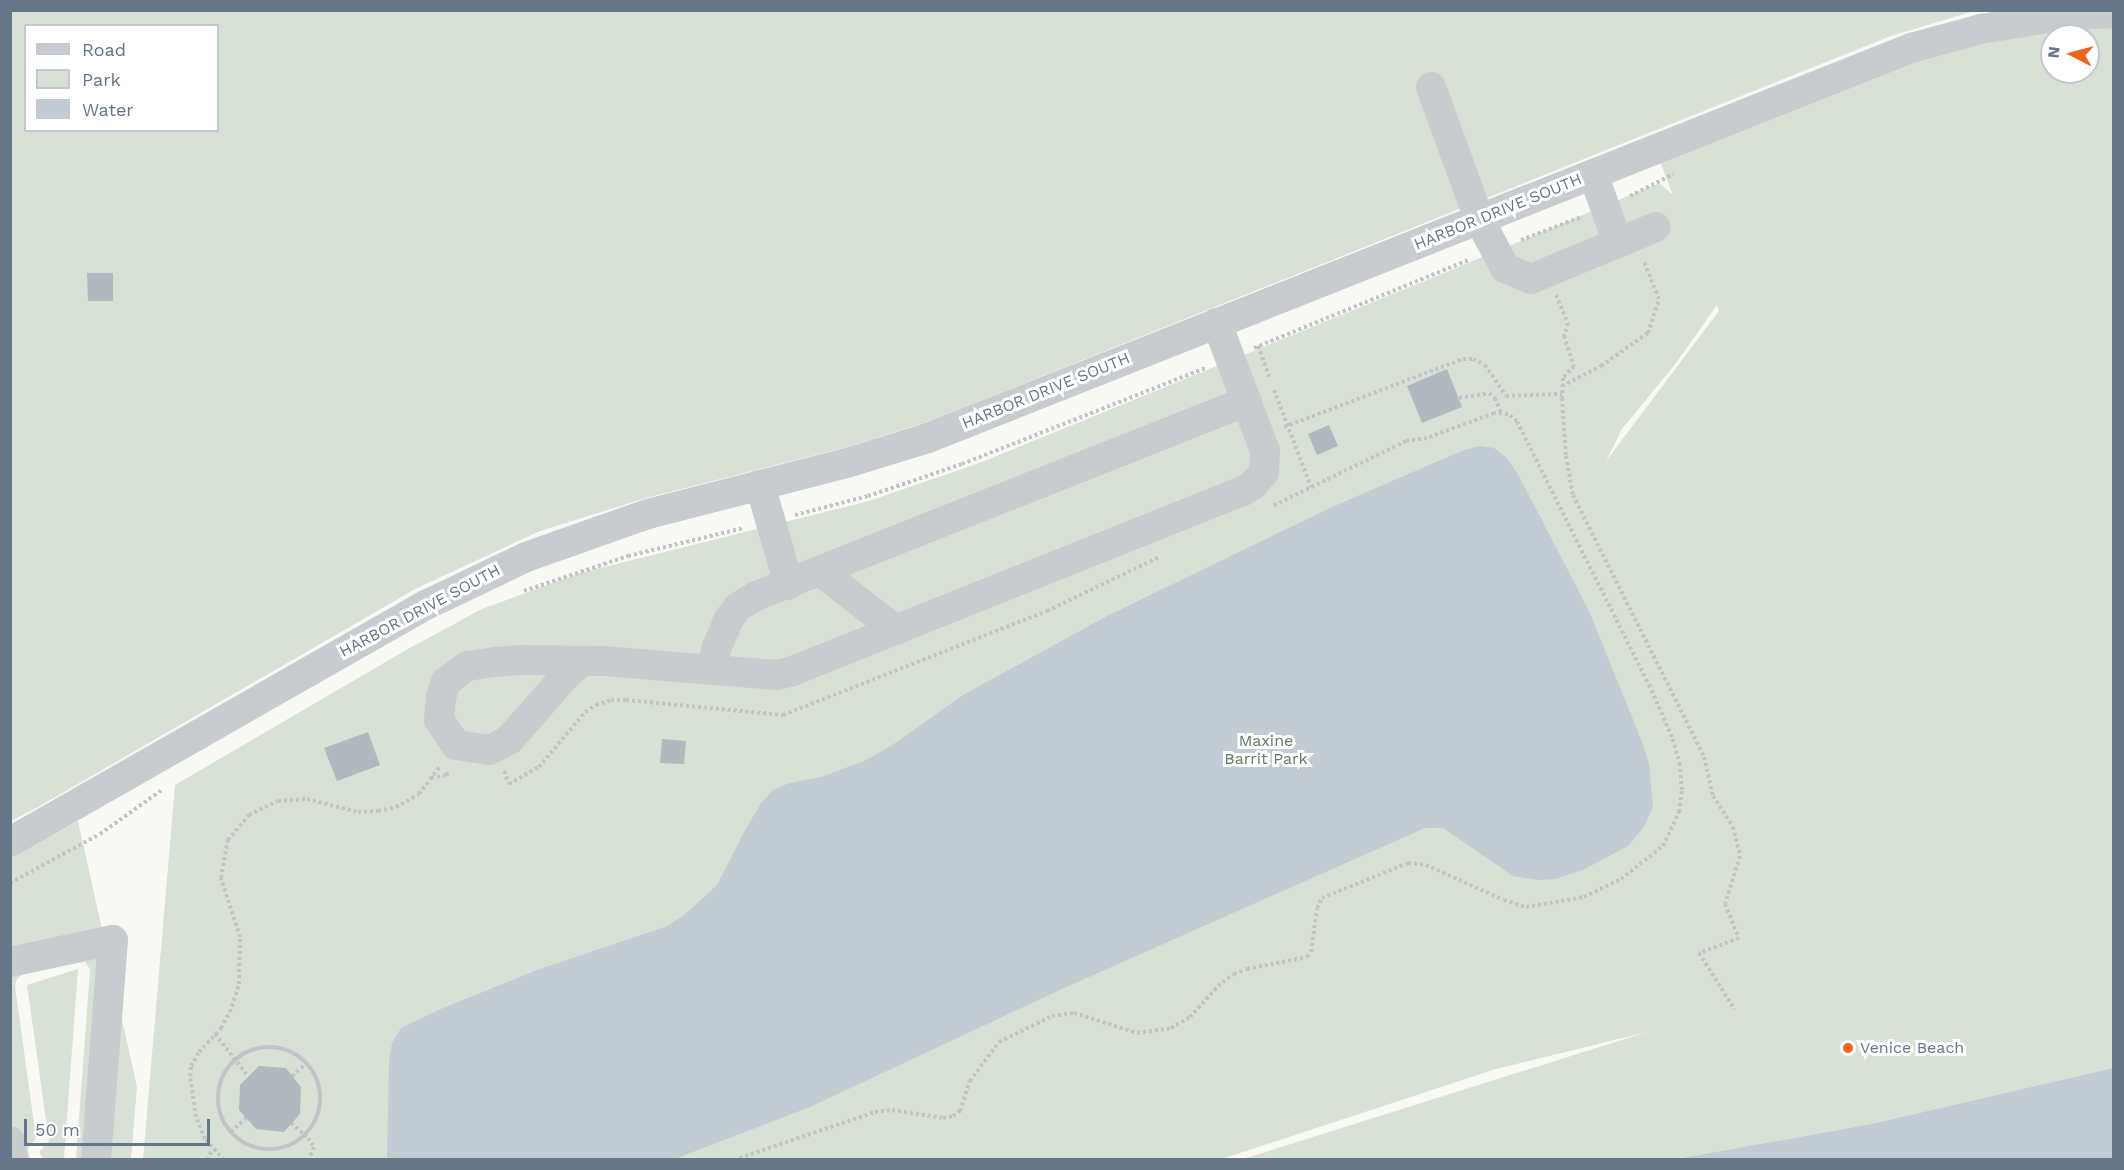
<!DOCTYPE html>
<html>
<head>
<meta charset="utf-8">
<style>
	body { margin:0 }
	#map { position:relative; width:2124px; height:1170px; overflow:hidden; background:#f8f8f5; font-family:"Work Sans",sans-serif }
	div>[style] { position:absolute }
	.green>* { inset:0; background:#d9e1d6 }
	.water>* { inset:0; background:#c2ccd2 }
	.building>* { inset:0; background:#b1b8be }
	.path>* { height:4px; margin-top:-2px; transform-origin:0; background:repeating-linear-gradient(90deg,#c1c3c6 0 3px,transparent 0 6px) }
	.path>.ring { margin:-2px; padding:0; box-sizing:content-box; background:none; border:4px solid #c1c3c6; border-radius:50% }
	.minor>* { height:30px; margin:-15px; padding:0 15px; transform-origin:15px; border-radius:15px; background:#c8cccf }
	.dots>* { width:16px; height:16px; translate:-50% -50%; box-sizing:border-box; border:3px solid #fff; border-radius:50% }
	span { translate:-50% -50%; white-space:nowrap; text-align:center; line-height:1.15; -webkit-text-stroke:6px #fff; paint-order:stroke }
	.street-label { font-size:16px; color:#657688 }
	.park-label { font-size:16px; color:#647a60 }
	.poi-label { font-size:16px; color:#657688 }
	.left { translate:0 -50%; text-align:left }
	.frame { position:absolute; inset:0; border:12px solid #657688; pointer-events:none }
	.legend { position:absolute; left:24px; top:24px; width:195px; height:108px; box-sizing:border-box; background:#fff; border:2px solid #c1c8cf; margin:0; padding:8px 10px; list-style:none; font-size:18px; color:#657688 }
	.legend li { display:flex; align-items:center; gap:12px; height:30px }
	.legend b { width:30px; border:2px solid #c1c8cf }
	.north { position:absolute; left:2040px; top:24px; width:60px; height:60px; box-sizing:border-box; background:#fff; border:2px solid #c1c8cf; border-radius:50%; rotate:276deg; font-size:16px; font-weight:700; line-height:24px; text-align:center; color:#657688 }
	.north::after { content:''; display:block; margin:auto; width:21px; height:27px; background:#ef611f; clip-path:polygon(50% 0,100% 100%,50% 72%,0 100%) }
	.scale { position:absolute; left:24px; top:1119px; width:186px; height:27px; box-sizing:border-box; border:3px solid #657688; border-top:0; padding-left:8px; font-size:18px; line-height:21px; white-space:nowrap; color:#657688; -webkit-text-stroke:4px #fff; paint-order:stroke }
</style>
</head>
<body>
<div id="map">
	<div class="green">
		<i style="clip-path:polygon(evenodd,11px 11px,1974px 11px,1891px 36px,933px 420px,847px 447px,646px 498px,540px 531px,417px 588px,38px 807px,11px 821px,11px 11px,26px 26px,218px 26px,218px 130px,26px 130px,26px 26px)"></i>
		<i style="clip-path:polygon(evenodd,2113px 26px,2113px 1068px,1871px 1124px,1676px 1159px,1243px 1159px,1647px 1032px,1496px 1069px,1222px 1159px,143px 1160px,175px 785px,406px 650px,482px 609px,580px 573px,869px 501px,982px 462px,1449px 271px,1659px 183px,1673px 195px,1660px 162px,1916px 60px,1951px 50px,2062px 29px,2113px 26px,2052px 36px,2088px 36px,2088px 72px,2052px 72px,2052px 36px,2113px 26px,1717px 305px,1719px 311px,1606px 461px,1622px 429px,1676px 363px,1717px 305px)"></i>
		<i style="clip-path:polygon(78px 821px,137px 1087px,131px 1159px,76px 1159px,90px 970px,85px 961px,23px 974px,17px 979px,15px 986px,36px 1138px,28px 1149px,30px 1159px,11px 1160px,11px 857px)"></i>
		<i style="clip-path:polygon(78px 969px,64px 1159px,43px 1159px,39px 1152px,49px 1141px,27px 985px)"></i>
	</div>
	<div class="water">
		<i style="clip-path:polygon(1480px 446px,1494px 448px,1507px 458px,1519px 476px,1589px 611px,1643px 744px,1649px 764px,1653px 806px,1644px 827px,1628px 846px,1583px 870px,1555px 879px,1539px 880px,1513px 876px,1443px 828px,1425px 828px,1062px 989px,810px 1107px,675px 1159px,387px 1159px,389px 1062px,392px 1043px,401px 1028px,443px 1008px,537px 970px,665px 927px,683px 916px,717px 885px,744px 832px,761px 803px,773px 790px,789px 783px,821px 777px,864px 761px,891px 746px,963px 695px,1107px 616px,1332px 507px,1464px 450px)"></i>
		<i style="clip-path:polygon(2113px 1068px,2113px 1159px,1676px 1159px,1871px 1124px)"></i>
	</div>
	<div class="building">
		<i style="clip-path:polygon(87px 273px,113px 273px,113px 301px,88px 301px)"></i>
		<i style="clip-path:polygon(1447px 369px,1462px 407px,1422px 423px,1407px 386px)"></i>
		<i style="clip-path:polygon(1329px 425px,1338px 446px,1317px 455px,1308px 434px)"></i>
		<i style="clip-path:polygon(368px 732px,380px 765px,337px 781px,324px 748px)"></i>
		<i style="clip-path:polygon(662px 739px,686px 741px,684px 764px,660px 763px)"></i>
		<i style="clip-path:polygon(259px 1066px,286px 1068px,301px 1087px,300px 1114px,284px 1132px,256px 1129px,239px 1110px,240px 1085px)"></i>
	</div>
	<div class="path">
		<i style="left:1630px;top:196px;width:49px;rotate:-26.6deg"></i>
		<i style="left:1521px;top:240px;width:64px;rotate:-21deg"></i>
		<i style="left:1556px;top:295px;width:30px;rotate:67deg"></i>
		<i style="left:1568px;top:323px;width:14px;rotate:107deg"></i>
		<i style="left:1564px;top:336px;width:32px;rotate:72deg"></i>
		<i style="left:1574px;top:366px;width:16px;rotate:133deg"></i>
		<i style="left:1563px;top:378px;width:20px;rotate:93deg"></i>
		<i style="left:1562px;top:398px;width:58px;rotate:86.1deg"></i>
		<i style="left:1566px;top:456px;width:40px;rotate:80deg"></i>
		<i style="left:1573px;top:495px;width:293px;rotate:63.4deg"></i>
		<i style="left:1704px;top:757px;width:40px;rotate:77deg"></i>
		<i style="left:1713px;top:796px;width:37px;rotate:57deg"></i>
		<i style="left:1733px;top:827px;width:30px;rotate:76deg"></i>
		<i style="left:1740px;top:856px;width:50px;rotate:107.4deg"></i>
		<i style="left:1725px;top:904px;width:37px;rotate:68deg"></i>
		<i style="left:1739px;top:938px;width:43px;rotate:159.4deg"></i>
		<i style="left:1699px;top:953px;width:67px;rotate:57.7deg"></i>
		<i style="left:1258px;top:346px;width:33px;rotate:70deg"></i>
		<i style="left:1254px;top:348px;width:232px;rotate:-22.3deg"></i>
		<i style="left:1562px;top:386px;width:44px;rotate:-27.1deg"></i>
		<i style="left:1601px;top:366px;width:57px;rotate:-35.1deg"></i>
		<i style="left:1648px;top:333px;width:36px;rotate:-72deg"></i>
		<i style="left:1659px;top:299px;width:40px;rotate:-112deg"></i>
		<i style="left:1274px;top:390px;width:104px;rotate:69.1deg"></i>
		<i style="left:1459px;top:398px;width:30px;rotate:-9deg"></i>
		<i style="left:1489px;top:393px;width:8px;rotate:40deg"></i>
		<i style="left:1495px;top:398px;width:16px;rotate:68deg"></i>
		<i style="left:1284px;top:427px;width:191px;rotate:-20.8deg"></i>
		<i style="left:1463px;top:359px;width:10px"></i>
		<i style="left:1473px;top:359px;width:13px;rotate:27deg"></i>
		<i style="left:1485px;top:365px;width:37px;rotate:56deg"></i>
		<i style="left:1506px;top:396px;width:56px;rotate:-2deg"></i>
		<i style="left:795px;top:515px;width:75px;rotate:-14.6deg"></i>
		<i style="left:868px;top:496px;width:99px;rotate:-18.8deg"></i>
		<i style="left:962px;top:464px;width:262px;rotate:-21.5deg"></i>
		<i style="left:524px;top:591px;width:110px;rotate:-18.6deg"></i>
		<i style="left:628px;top:556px;width:119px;rotate:-13.6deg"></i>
		<i style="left:504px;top:771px;width:14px;rotate:69deg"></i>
		<i style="left:509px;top:784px;width:34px;rotate:-30deg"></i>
		<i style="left:539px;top:767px;width:72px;rotate:-50.1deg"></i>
		<i style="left:585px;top:712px;width:13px;rotate:-32deg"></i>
		<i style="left:596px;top:705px;width:16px;rotate:-18deg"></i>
		<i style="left:611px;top:700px;width:15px"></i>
		<i style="left:626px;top:700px;width:158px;rotate:5.5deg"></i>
		<i style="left:783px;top:715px;width:284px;rotate:-21.5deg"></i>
		<i style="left:1047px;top:611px;width:124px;rotate:-25.7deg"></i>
		<i style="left:431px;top:778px;width:15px;rotate:-11deg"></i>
		<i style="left:446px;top:775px;width:6px;rotate:-45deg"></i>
		<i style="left:10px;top:883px;width:102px;rotate:-28.6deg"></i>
		<i style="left:100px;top:834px;width:77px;rotate:-35.5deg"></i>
		<i style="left:215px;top:1034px;width:53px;rotate:51.8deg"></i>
		<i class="ring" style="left:218px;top:1047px;width:98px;height:98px"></i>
		<i style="left:292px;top:1076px;width:20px;rotate:-41deg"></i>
		<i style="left:291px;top:1123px;width:23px;rotate:41deg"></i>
		<i style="left:308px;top:1138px;width:11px;rotate:56deg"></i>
		<i style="left:314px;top:1147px;width:14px;rotate:111deg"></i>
		<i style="left:231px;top:1132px;width:21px;rotate:-43deg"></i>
		<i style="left:207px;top:1160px;width:11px;rotate:-63deg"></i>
		<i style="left:224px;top:1160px;width:28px;rotate:-132deg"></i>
		<i style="left:205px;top:1139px;width:24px;rotate:-112deg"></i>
		<i style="left:196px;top:1117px;width:41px;rotate:-98.3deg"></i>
		<i style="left:190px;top:1076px;width:10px;rotate:-84deg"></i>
		<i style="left:191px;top:1066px;width:16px;rotate:-60deg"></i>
		<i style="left:199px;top:1052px;width:33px;rotate:-47deg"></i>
		<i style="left:221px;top:1028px;width:18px;rotate:-61deg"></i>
		<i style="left:230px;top:1012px;width:29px;rotate:-72deg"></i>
		<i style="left:239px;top:984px;width:47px;rotate:-88.8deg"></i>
		<i style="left:240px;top:937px;width:62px;rotate:-107.9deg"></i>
		<i style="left:221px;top:878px;width:39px;rotate:-80deg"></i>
		<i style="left:228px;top:840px;width:33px;rotate:-50deg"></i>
		<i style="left:249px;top:815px;width:32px;rotate:-26deg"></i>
		<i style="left:278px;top:801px;width:29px;rotate:-4deg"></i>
		<i style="left:307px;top:799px;width:53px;rotate:14.3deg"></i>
		<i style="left:358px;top:812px;width:20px;rotate:-3deg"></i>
		<i style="left:378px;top:811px;width:18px;rotate:-13deg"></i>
		<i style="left:396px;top:807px;width:26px;rotate:-29deg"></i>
		<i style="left:419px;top:794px;width:36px;rotate:-53deg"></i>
		<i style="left:734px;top:1160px;width:149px;rotate:-18.8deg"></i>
		<i style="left:875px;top:1112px;width:17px;rotate:-7deg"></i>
		<i style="left:892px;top:1110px;width:52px;rotate:8.9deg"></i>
		<i style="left:943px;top:1118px;width:10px;rotate:-11deg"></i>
		<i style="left:953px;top:1116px;width:9px;rotate:-36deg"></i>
		<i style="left:960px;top:1111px;width:32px;rotate:-72deg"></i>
		<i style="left:970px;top:1081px;width:49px;rotate:-53.4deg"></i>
		<i style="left:999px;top:1042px;width:59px;rotate:-26.1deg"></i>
		<i style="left:1052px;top:1016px;width:22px;rotate:-8deg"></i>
		<i style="left:1074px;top:1013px;width:66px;rotate:17.6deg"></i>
		<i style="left:1137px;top:1033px;width:34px;rotate:-8deg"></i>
		<i style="left:1171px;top:1028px;width:22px;rotate:-30deg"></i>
		<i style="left:1190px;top:1017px;width:42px;rotate:-47.9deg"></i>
		<i style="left:1218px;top:986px;width:20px;rotate:-37deg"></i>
		<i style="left:1234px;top:974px;width:14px;rotate:-21deg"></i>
		<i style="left:1247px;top:969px;width:61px;rotate:-11.3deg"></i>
		<i style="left:1307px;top:957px;width:6px;rotate:-51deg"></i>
		<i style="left:1311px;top:952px;width:44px;rotate:-82.2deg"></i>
		<i style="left:1317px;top:908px;width:11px;rotate:-63deg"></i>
		<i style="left:1322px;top:898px;width:93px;rotate:-22.1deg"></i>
		<i style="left:1408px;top:863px;width:18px;rotate:6deg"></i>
		<i style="left:1426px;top:865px;width:85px;rotate:24.2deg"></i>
		<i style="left:1504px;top:900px;width:23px;rotate:18deg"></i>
		<i style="left:1526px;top:907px;width:59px;rotate:-9.8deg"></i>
		<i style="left:1584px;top:897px;width:41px;rotate:-25.9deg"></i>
		<i style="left:1621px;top:879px;width:53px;rotate:-38.2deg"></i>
		<i style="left:1663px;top:846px;width:38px;rotate:-65deg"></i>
		<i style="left:1679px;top:812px;width:22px;rotate:-82deg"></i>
		<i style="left:1682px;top:790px;width:25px;rotate:-95deg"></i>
		<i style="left:1680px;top:765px;width:29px;rotate:-106deg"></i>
		<i style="left:1672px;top:737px;width:55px;rotate:-113.7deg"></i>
		<i style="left:1650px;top:687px;width:297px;rotate:-116.6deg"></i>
		<i style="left:1517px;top:421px;width:11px;rotate:-142deg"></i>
		<i style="left:1508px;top:414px;width:14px;rotate:-176deg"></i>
		<i style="left:1494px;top:413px;width:72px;rotate:159.5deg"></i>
		<i style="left:1427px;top:438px;width:21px;rotate:172deg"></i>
		<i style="left:1406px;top:441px;width:148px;rotate:154deg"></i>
	</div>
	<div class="minor">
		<i style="left:1431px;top:87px;width:140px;rotate:70deg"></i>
		<i style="left:1479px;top:219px;width:55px;rotate:62deg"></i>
		<i style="left:1505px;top:268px;width:28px;rotate:23deg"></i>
		<i style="left:1531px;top:279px;width:135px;rotate:-22.6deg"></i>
		<i style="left:1593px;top:174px;width:73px;rotate:70.1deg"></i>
		<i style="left:760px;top:485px;width:104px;rotate:73.8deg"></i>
		<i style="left:821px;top:572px;width:95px;rotate:37.7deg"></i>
		<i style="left:583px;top:661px;width:19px;rotate:141deg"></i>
		<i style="left:568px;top:673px;width:89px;rotate:131.4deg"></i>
		<i style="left:509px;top:740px;width:22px;rotate:153deg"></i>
		<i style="left:489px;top:750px;width:33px;rotate:-171deg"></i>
		<i style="left:456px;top:745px;width:30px;rotate:-124deg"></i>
		<i style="left:439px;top:720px;width:23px;rotate:-85deg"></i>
		<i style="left:441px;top:697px;width:16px;rotate:-72deg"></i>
		<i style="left:446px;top:682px;width:26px;rotate:-37deg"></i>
		<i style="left:467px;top:666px;width:27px;rotate:-8deg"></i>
		<i style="left:494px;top:662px;width:27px;rotate:-4deg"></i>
		<i style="left:521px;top:660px;width:82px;rotate:0.7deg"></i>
		<i style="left:603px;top:661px;width:174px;rotate:4.6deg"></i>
		<i style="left:776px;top:675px;width:14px;rotate:-12deg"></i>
		<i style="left:790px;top:672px;width:486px;rotate:-21.8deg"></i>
		<i style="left:1241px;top:492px;width:14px;rotate:-30deg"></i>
		<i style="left:1253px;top:485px;width:17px;rotate:-50deg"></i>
		<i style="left:1264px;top:472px;width:21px;rotate:-87deg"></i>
		<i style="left:1265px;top:451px;width:137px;rotate:-110.6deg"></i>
		<i style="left:713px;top:669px;width:20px;rotate:-81deg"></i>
		<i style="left:716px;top:649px;width:33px;rotate:-67deg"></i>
		<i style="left:729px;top:619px;width:15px;rotate:-53deg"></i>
		<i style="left:738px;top:607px;width:21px;rotate:-31deg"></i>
		<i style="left:756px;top:596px;width:528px;rotate:-21.66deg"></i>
		<i style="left:10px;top:842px;width:479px;rotate:-29.7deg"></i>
		<i style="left:426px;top:605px;width:111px;rotate:-25.6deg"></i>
		<i style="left:526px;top:557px;width:129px;rotate:-19.4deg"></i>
		<i style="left:648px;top:514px;width:205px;rotate:-14.4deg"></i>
		<i style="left:847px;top:463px;width:85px;rotate:-17.2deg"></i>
		<i style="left:928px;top:438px;width:1058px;rotate:-21.64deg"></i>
		<i style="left:1911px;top:48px;width:73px;rotate:-15.2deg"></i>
		<i style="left:1981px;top:29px;width:80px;rotate:-9.3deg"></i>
		<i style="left:2060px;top:16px;width:54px;rotate:-3.2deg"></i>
		<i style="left:10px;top:962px;width:105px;rotate:-12.1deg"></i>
		<i style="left:113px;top:940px;width:221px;rotate:94.4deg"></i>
		<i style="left:10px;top:1141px;width:19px;rotate:81deg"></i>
	</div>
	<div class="dots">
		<i style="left:1848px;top:1048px;background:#ef611f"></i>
	</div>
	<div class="street-label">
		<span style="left:1498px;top:212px;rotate:-22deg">HARBOR DRIVE SOUTH</span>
		<span style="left:1046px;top:391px;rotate:-22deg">HARBOR DRIVE SOUTH</span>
		<span style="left:420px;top:611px;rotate:-28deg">HARBOR DRIVE SOUTH</span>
	</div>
	<div class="park-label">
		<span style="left:1266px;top:750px">Maxine<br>Barrit Park</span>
	</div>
	<div class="poi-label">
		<span class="left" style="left:1860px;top:1048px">Venice Beach</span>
	</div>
	<div class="frame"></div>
	<ul class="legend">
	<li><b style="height:8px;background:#c8cccf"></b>Road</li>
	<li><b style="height:16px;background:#d9e1d6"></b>Park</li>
	<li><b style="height:16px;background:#c2ccd2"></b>Water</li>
	</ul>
	<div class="north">N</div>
	<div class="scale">50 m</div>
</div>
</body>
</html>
